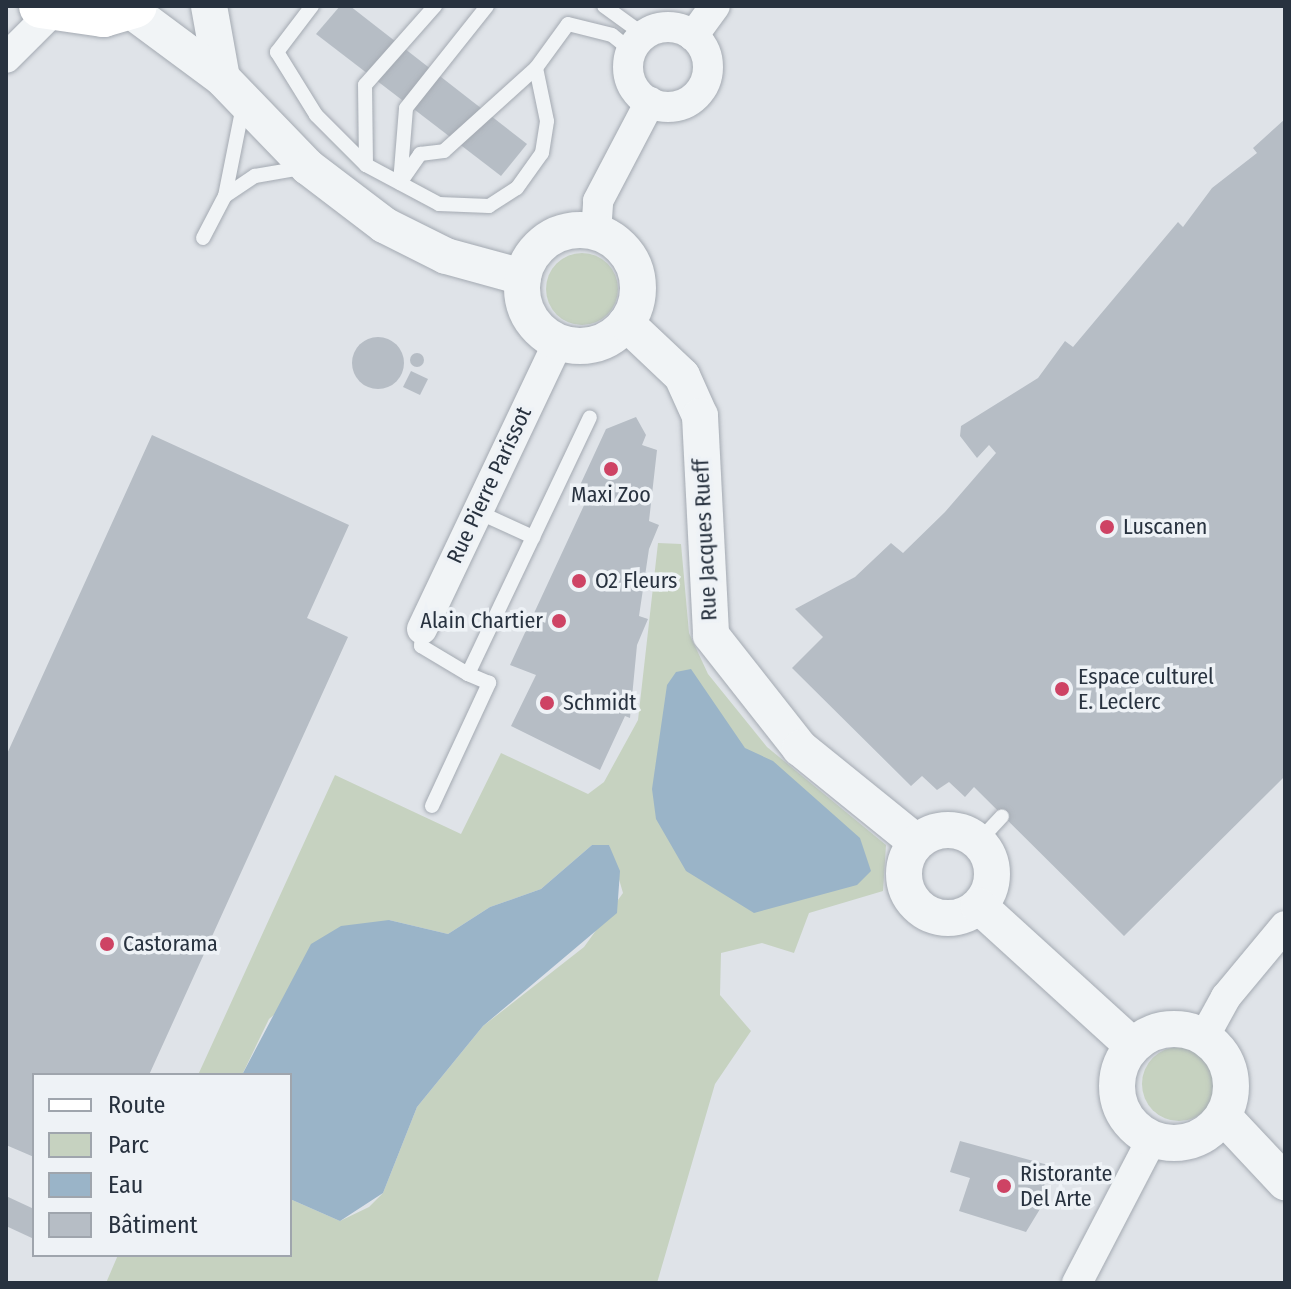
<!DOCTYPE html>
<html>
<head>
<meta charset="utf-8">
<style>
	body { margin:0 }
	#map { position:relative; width:1291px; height:1289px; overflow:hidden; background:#dfe3e8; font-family:"Fira Sans Condensed",sans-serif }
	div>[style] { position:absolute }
	.green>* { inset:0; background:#c6d2c0 }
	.round { border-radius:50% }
	.water>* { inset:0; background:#9ab4c8 }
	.building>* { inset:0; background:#b6bdc5 }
	.roads { filter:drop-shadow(0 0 2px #a4aab2) drop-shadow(0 0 2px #a4aab2) }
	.service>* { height:14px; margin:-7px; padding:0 7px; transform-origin:7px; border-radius:7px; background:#f1f4f6 }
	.minor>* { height:30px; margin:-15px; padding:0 15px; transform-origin:15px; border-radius:15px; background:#f1f4f6 }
	.minor>.ring { margin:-15px; padding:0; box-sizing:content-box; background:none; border:30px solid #f1f4f6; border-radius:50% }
	.tertiary>* { height:36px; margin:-18px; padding:0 18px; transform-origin:18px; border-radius:18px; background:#f1f4f6 }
	.tertiary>.ring { margin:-18px; padding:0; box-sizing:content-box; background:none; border:36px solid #f1f4f6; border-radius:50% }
	.primary>* { height:44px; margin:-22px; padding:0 22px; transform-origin:22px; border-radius:22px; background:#fff }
	.dots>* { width:22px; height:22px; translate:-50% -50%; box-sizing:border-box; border:4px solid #eef2f6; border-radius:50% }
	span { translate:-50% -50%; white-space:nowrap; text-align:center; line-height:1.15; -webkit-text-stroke:7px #eef2f6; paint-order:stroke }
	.street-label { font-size:22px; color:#28323f }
	.poi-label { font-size:22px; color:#28323f }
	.left { translate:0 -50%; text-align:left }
	.right { translate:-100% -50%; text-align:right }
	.frame { position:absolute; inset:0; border:8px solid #28323f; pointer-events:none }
	.legend { position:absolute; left:32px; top:1073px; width:260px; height:184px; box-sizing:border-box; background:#eef2f6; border:2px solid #9fa5ad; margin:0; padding:10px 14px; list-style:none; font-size:24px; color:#28323f }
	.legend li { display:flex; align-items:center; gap:16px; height:40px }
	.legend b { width:40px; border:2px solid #9fa5ad }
</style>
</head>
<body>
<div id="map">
	<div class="green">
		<i class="round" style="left:546px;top:253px;width:72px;height:72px"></i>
		<i style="clip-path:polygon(658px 543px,681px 544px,689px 633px,708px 674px,767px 747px,886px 845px,883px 891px,809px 913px,794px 953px,762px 943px,721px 953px,720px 995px,751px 1031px,715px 1084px,657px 1283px,106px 1283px,118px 1255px,290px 1255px,290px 1199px,340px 1221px,369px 1207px,383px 1193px,417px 1107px,483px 1026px,584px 947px,623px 893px,609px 845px,592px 845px,541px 889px,490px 907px,448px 934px,389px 920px,269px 1019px,242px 1075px,198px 1075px,335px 775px,461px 834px,501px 753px,588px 794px,604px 782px,638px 720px)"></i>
		<i class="round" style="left:1142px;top:1047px;width:74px;height:74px"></i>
	</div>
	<div class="water">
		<i style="clip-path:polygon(691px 669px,745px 748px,773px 761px,860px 838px,871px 871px,857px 885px,754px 913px,686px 871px,656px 819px,652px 789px,667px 685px,676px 672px)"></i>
		<i style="clip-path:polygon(592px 845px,609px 845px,620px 871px,617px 913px,483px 1026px,417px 1107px,383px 1193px,340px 1221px,290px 1199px,290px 1075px,242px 1075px,311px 944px,341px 926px,389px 920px,448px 934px,490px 907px,541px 889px)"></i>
	</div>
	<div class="building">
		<i style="clip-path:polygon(340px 6px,350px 6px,527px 144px,501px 176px,316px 34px)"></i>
		<i style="clip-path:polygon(1285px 119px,1285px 776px,1124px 936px,974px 787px,965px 797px,949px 782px,937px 790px,922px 776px,911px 786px,792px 668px,823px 637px,795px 609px,855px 577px,891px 543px,903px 553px,945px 512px,996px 453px,989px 445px,977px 458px,960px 436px,961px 426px,1038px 378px,1065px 341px,1073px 347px,1178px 222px,1183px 227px,1212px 188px,1257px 153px,1253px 148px)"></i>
		<i class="round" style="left:352px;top:337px;width:52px;height:52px"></i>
		<i class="round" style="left:410px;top:353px;width:14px;height:14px"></i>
		<i style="clip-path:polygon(411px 371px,428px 379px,420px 395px,403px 387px)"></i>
		<i style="clip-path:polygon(636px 417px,646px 435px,642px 445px,657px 450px,649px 521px,659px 525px,649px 549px,639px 616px,648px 619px,637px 645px,630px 718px,625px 716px,600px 770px,511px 726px,536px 675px,510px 665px,586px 501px,575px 496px,606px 429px)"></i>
		<i style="clip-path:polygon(152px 435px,349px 525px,307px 618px,348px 637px,149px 1075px,34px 1075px,34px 1157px,6px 1145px,6px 756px)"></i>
		<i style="clip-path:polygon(960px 1141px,1048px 1165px,1040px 1209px,1026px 1232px,959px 1211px,970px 1178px,950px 1172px)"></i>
		<i style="clip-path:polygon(6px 1196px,34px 1209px,34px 1239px,6px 1226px)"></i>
	</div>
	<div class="roads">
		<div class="service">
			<i style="left:312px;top:6px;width:58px;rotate:127.3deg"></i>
			<i style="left:277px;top:52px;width:74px;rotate:58.2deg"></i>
			<i style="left:316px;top:115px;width:71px;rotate:45deg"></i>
			<i style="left:366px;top:165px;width:83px;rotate:28.1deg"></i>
			<i style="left:439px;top:204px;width:50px;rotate:2.3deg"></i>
			<i style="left:489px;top:206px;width:33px;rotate:-33deg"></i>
			<i style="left:517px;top:188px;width:43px;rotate:-54.5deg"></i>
			<i style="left:542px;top:153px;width:32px;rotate:-81deg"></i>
			<i style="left:547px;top:121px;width:54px;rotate:-101.7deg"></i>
			<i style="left:536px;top:68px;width:54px;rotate:-54deg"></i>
			<i style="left:568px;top:24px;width:45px;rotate:14deg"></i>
			<i style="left:612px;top:35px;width:26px;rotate:39deg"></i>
			<i style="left:604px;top:6px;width:49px;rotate:35.9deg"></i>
			<i style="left:366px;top:165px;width:80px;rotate:-90.7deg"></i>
			<i style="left:365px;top:85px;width:106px;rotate:-48.5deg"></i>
			<i style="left:402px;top:180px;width:32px;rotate:-55deg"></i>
			<i style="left:420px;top:154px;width:24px;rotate:-7deg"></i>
			<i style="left:444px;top:151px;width:124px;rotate:-42.1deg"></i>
			<i style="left:400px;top:183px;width:75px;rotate:-85.4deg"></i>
			<i style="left:406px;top:108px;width:130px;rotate:-51.5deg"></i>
			<i style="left:225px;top:196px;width:36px;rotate:-34deg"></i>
			<i style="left:255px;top:176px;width:48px;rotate:-9.7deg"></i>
			<i style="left:203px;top:238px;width:47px;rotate:-62.4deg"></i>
			<i style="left:225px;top:196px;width:92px;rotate:-78.7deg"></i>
			<i style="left:476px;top:511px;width:63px;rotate:24.5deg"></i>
			<i style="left:422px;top:629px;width:17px;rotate:93deg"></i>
			<i style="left:421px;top:646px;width:55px;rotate:30.8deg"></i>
			<i style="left:432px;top:806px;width:136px;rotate:-65.1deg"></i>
			<i style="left:489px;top:683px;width:23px;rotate:-157deg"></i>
			<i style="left:468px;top:674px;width:284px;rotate:-64.6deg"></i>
			<i style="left:978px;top:842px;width:35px;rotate:-47deg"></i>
		</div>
		<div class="minor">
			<i class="ring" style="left:628px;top:27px;width:50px;height:50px"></i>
			<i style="left:693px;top:36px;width:37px;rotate:-54deg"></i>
			<i style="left:6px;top:58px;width:66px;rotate:-45deg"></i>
			<i style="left:596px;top:233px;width:32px;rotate:-86deg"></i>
			<i style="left:598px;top:201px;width:112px;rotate:-62.3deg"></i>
			<i style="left:422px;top:629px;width:318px;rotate:-64.6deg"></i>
			<i style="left:1204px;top:1037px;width:46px;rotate:-61.2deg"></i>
			<i style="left:1226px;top:997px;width:92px;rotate:-50.3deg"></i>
			<i style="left:1077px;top:1283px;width:162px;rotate:-62.5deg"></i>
		</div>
		<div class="tertiary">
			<i style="left:209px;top:6px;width:73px;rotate:79.8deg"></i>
			<i style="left:129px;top:9px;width:116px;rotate:36.6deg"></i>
			<i style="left:222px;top:78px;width:124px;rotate:46deg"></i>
			<i style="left:308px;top:167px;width:96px;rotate:37.3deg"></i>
			<i style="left:384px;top:225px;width:69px;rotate:26.6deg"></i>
			<i style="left:446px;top:256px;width:80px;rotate:15.3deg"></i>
			<i class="ring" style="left:522px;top:230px;width:80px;height:80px"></i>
			<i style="left:626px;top:323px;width:77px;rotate:43.4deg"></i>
			<i style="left:682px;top:376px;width:44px;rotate:65.8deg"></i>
			<i style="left:700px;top:416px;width:219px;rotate:87.1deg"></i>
			<i style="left:711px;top:635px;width:144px;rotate:51.8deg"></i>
			<i style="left:800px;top:748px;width:149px;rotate:39deg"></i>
			<i class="ring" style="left:904px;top:830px;width:52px;height:52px"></i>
			<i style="left:979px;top:906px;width:208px;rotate:42.3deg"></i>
			<i class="ring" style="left:1117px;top:1029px;width:78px;height:78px"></i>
			<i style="left:1223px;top:1116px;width:91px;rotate:46.8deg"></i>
		</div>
		<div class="primary">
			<i style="left:41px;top:6px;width:63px;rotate:8.3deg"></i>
			<i style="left:103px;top:15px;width:33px;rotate:-16deg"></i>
		</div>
	</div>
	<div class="dots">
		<i style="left:611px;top:469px;background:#ce4364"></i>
		<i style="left:1107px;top:527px;background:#ce4364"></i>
		<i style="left:579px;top:581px;background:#ce4364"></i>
		<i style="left:559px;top:621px;background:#ce4364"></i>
		<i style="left:1062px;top:689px;background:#ce4364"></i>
		<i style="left:547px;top:703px;background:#ce4364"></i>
		<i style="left:107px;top:944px;background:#ce4364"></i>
		<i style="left:1004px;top:1186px;background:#ce4364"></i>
	</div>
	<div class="street-label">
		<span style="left:489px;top:485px;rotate:-65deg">Rue Pierre Parissot</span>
		<span style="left:705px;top:540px;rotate:-93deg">Rue Jacques Rueff</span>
	</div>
	<div class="poi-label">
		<span style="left:611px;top:495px">Maxi Zoo</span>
		<span class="left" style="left:1123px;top:527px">Luscanen</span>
		<span class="left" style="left:595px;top:581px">O2 Fleurs</span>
		<span class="right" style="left:543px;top:621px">Alain Chartier</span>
		<span class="left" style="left:1078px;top:689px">Espace culturel<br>E. Leclerc</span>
		<span class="left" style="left:563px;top:703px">Schmidt</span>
		<span class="left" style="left:123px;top:944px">Castorama</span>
		<span class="left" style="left:1020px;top:1186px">Ristorante<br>Del Arte</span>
	</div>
	<div class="frame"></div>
	<ul class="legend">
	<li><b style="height:10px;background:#fff"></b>Route</li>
	<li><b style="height:22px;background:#c6d2c0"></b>Parc</li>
	<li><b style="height:22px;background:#9ab4c8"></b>Eau</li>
	<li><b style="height:22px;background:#b6bdc5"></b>Bâtiment</li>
	</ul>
</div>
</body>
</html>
